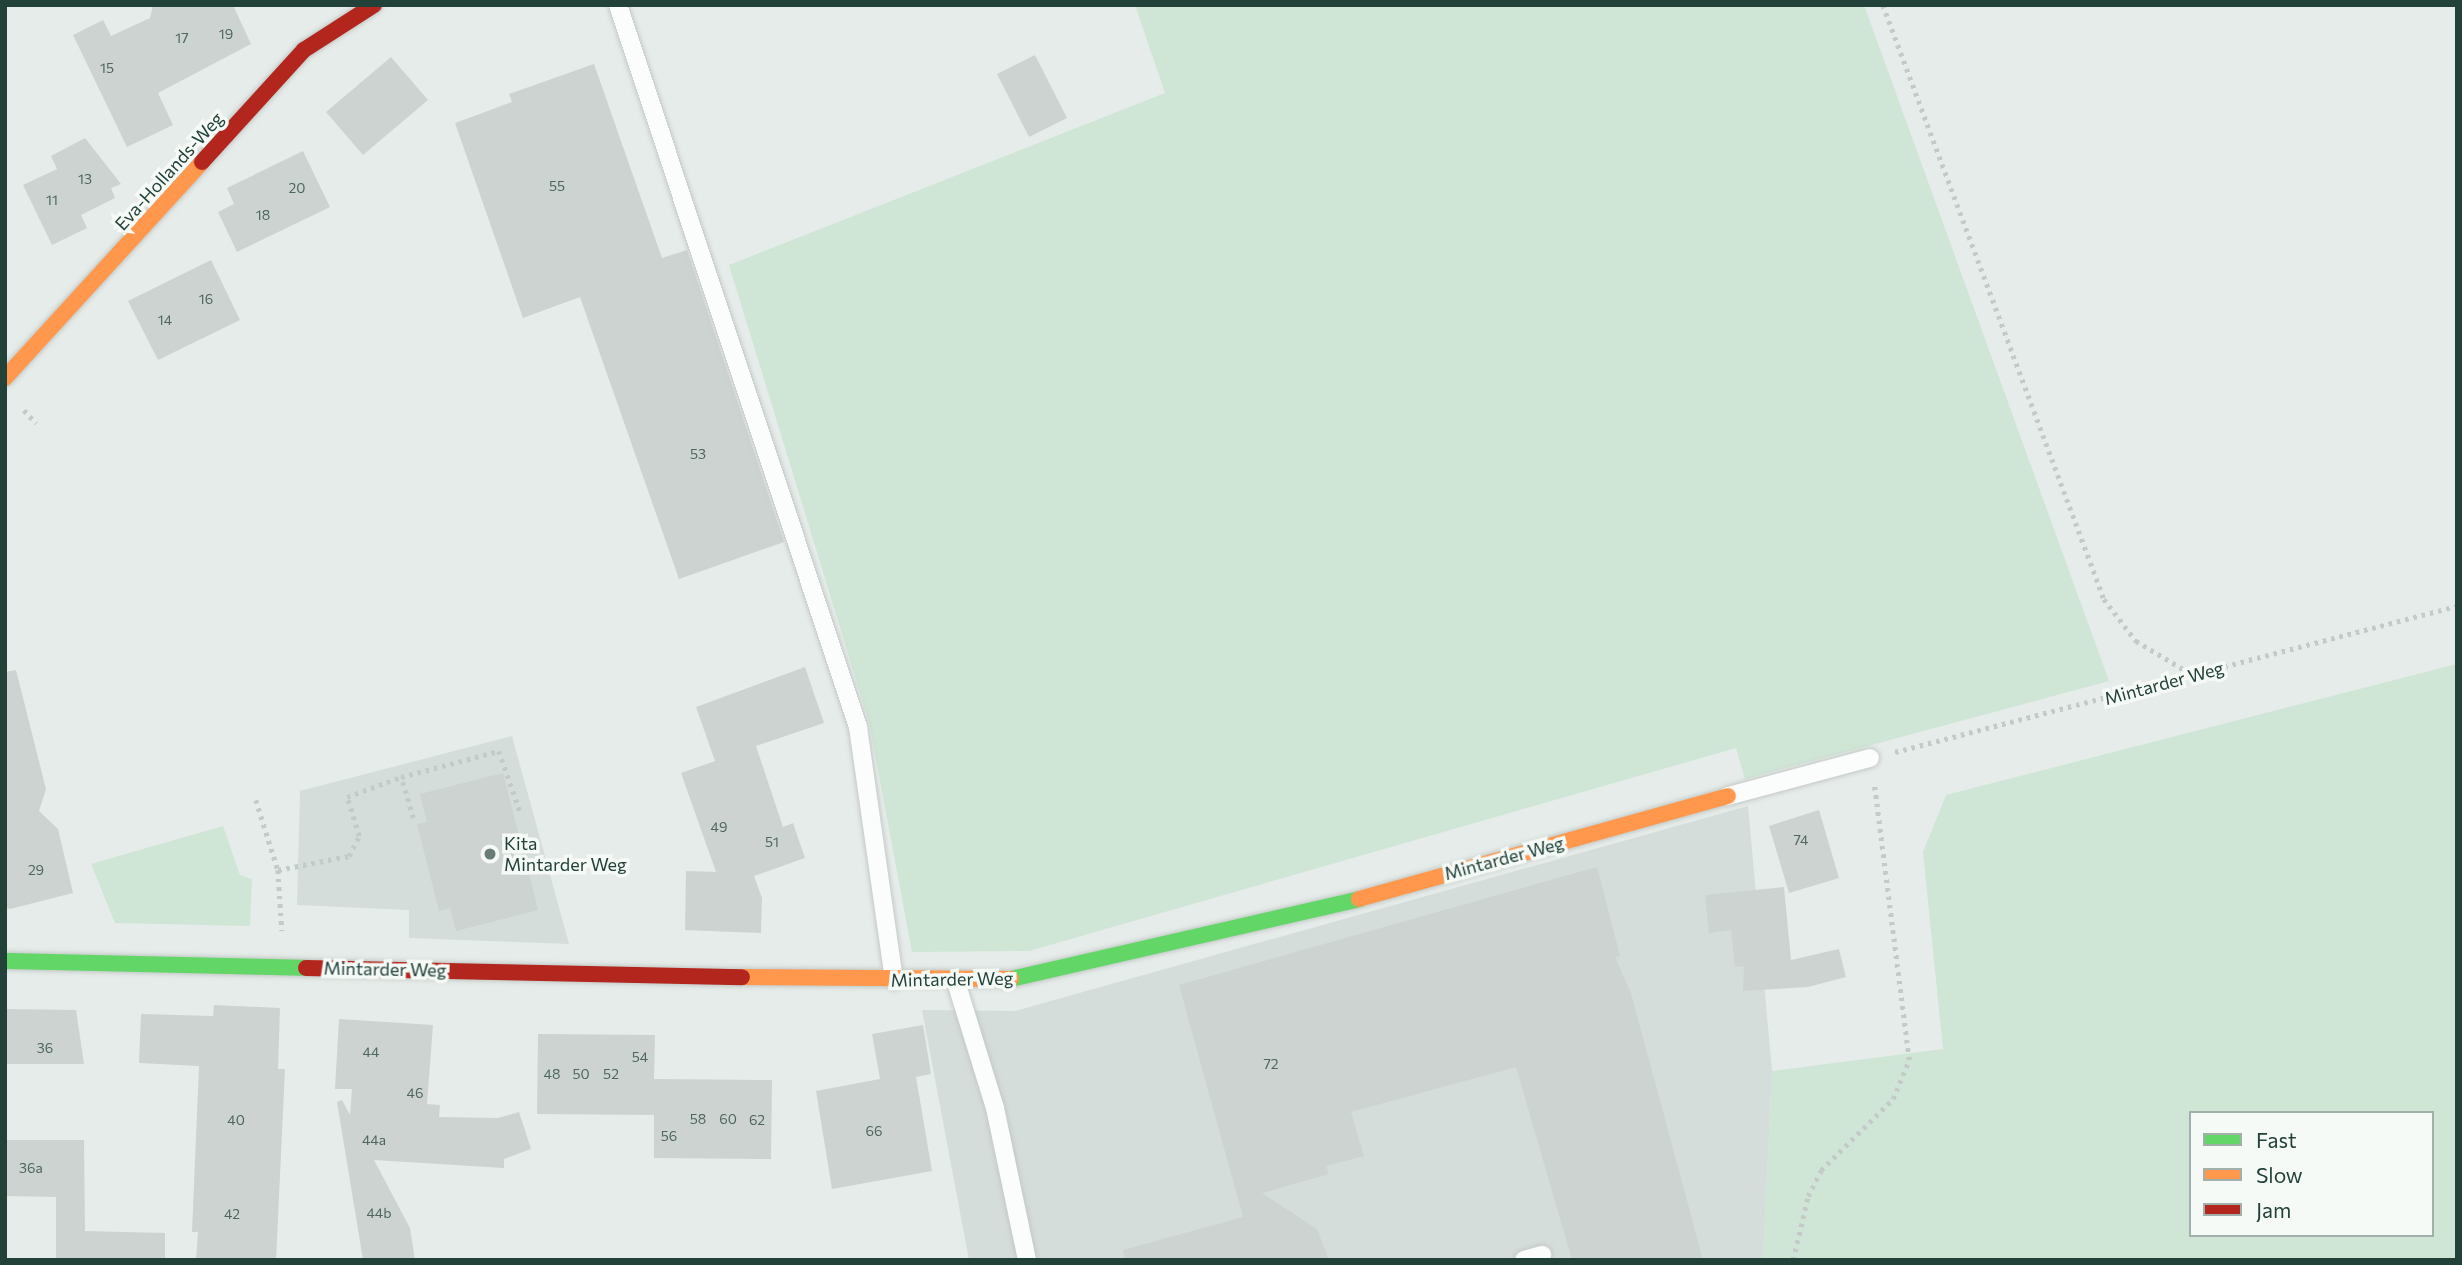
<!DOCTYPE html>
<html>
<head>
<meta charset="utf-8">
<style>
	body { margin:0 }
	#map { position:relative; width:2462px; height:1265px; overflow:hidden; background:#e6ece9; font-family:Commissioner,sans-serif }
	div>[style] { position:absolute }
	.built>* { inset:0; background:#d4ddd9 }
	.green>* { inset:0; background:#cfe5d5 }
	.building>* { inset:0; background:#cdd3d0 }
	.path>* { height:4.5px; margin-top:-2.25px; transform-origin:0; background:repeating-linear-gradient(90deg,#c2cbc8 0 3.5px,transparent 0 8.5px) }
	.roads { filter:drop-shadow(0 0 2px #c3c9c6) drop-shadow(0 0 2px #c3c9c6) }
	.lane>* { height:18px; margin:-9px; padding:0 9px; transform-origin:9px; border-radius:9px; background:#fbfcfc }
	.fast>* { height:16px; margin:-8px; padding:0 8px; transform-origin:8px; border-radius:8px; background:#63d668 }
	.slow>* { height:16px; margin:-8px; padding:0 8px; transform-origin:8px; border-radius:8px; background:#ff974d }
	.jam>* { height:16px; margin:-8px; padding:0 8px; transform-origin:8px; border-radius:8px; background:#b3261e }
	.dots>* { width:19px; height:19px; translate:-50% -50%; box-sizing:border-box; border:4px solid #f5faf7; border-radius:50% }
	span { translate:-50% -50%; white-space:nowrap; text-align:center; line-height:1.15; -webkit-text-stroke:7px #f5faf7; paint-order:stroke }
	.number-label { font-size:14px; color:#4e665f }
	.number-label span { -webkit-text-stroke-width:0 }
	.street-label { font-size:18px; color:#224138 }
	.poi-label { font-size:18px; color:#224138 }
	.left { translate:0 -50%; text-align:left }
	.frame { position:absolute; inset:0; border:7px solid #224138; pointer-events:none }
	.legend { position:absolute; left:2189px; top:1111px; width:245px; height:126px; box-sizing:border-box; background:#f5faf7; border:2px solid #a1b0ab; margin:0; padding:9px 12px; list-style:none; font-size:21px; color:#224138 }
	.legend li { display:flex; align-items:center; gap:14px; height:35px }
	.legend b { width:35px; border:2px solid #a1b0ab }
</style>
</head>
<body>
<div id="map">
	<div class="built">
		<i style="clip-path:polygon(512px 736px,569px 944px,409px 938px,409px 910px,297px 905px,300px 791px)"></i>
		<i style="clip-path:polygon(1748px 806px,1772px 1071px,1763px 1260px,969px 1260px,922px 1010px,1015px 1011px)"></i>
	</div>
	<div class="green">
		<i style="clip-path:polygon(1135px 5px,1864px 5px,2109px 681px,1745px 779px,1736px 748px,1029px 951px,912px 952px,869px 722px,729px 265px,1165px 93px)"></i>
		<i style="clip-path:polygon(evenodd,2457px 664px,2457px 1260px,1763px 1260px,1772px 1071px,1943px 1049px,1923px 852px,1946px 795px,2457px 664px,2191px 1113px,2432px 1113px,2432px 1235px,2191px 1235px,2191px 1113px)"></i>
		<i style="clip-path:polygon(223px 826px,240px 875px,252px 879px,250px 926px,115px 923px,91px 864px)"></i>
	</div>
	<div class="building">
		<i style="clip-path:polygon(153px 5px,233px 5px,251px 44px,158px 93px,173px 125px,127px 147px,73px 35px,103px 20px,111px 36px,150px 18px)"></i>
		<i style="clip-path:polygon(1035px 55px,1067px 118px,1029px 137px,997px 74px)"></i>
		<i style="clip-path:polygon(391px 57px,428px 100px,363px 155px,326px 112px)"></i>
		<i style="clip-path:polygon(594px 64px,662px 258px,687px 250px,784px 542px,679px 579px,580px 297px,523px 318px,455px 123px,512px 102px,509px 94px)"></i>
		<i style="clip-path:polygon(85px 138px,121px 184px,111px 188px,115px 198px,81px 215px,87px 228px,52px 245px,23px 185px,57px 169px,51px 156px)"></i>
		<i style="clip-path:polygon(303px 151px,330px 207px,237px 252px,218px 212px,234px 204px,227px 188px)"></i>
		<i style="clip-path:polygon(211px 260px,240px 320px,158px 360px,128px 301px)"></i>
		<i style="clip-path:polygon(805px 667px,824px 723px,756px 746px,783px 827px,793px 823px,805px 858px,754px 876px,762px 898px,761px 933px,685px 930px,686px 871px,716px 872px,681px 773px,715px 761px,696px 707px)"></i>
		<i style="clip-path:polygon(16px 670px,46px 789px,39px 811px,58px 829px,73px 893px,10px 909px,5px 908px,5px 672px)"></i>
		<i style="clip-path:polygon(503px 773px,538px 910px,456px 931px,450px 908px,439px 911px,417px 824px,427px 822px,420px 794px)"></i>
		<i style="clip-path:polygon(1819px 810px,1839px 878px,1789px 893px,1769px 826px)"></i>
		<i style="clip-path:polygon(1597px 867px,1620px 956px,1615px 957px,1631px 993px,1703px 1260px,1572px 1260px,1516px 1067px,1351px 1112px,1364px 1156px,1326px 1166px,1329px 1174px,1262px 1193px,1317px 1229px,1329px 1260px,1124px 1260px,1123px 1250px,1243px 1217px,1179px 985px)"></i>
		<i style="clip-path:polygon(1784px 887px,1791px 960px,1839px 949px,1846px 977px,1808px 987px,1743px 991px,1744px 966px,1735px 967px,1731px 930px,1709px 933px,1705px 895px)"></i>
		<i style="clip-path:polygon(214px 1005px,280px 1008px,278px 1069px,285px 1069px,276px 1260px,196px 1260px,198px 1232px,192px 1232px,199px 1066px,139px 1063px,141px 1014px,213px 1016px)"></i>
		<i style="clip-path:polygon(5px 1009px,76px 1010px,84px 1064px,5px 1064px)"></i>
		<i style="clip-path:polygon(339px 1019px,433px 1025px,427px 1104px,440px 1105px,439px 1117px,498px 1118px,519px 1112px,531px 1149px,504px 1159px,504px 1168px,374px 1160px,410px 1228px,415px 1260px,363px 1260px,337px 1102px,342px 1100px,350px 1115px,352px 1089px,335px 1089px)"></i>
		<i style="clip-path:polygon(923px 1025px,931px 1074px,916px 1077px,932px 1171px,832px 1189px,816px 1091px,880px 1079px,872px 1034px)"></i>
		<i style="clip-path:polygon(538px 1034px,655px 1035px,654px 1079px,772px 1080px,771px 1159px,654px 1158px,654px 1115px,537px 1114px)"></i>
		<i style="clip-path:polygon(5px 1140px,84px 1140px,85px 1231px,165px 1233px,165px 1260px,56px 1260px,56px 1197px,5px 1196px)"></i>
	</div>
	<div class="path">
		<i style="left:1883px;top:5px;width:634px;rotate:69.59deg"></i>
		<i style="left:2104px;top:599px;width:53px;rotate:52.7deg"></i>
		<i style="left:2136px;top:641px;width:66px;rotate:30.8deg"></i>
		<i style="left:24px;top:410px;width:18px;rotate:47deg"></i>
		<i style="left:1895px;top:752px;width:581px;rotate:-14.56deg"></i>
		<i style="left:256px;top:800px;width:73px;rotate:72.6deg"></i>
		<i style="left:278px;top:870px;width:61px;rotate:86.2deg"></i>
		<i style="left:413px;top:818px;width:43px;rotate:-106.3deg"></i>
		<i style="left:401px;top:777px;width:101px;rotate:-14.9deg"></i>
		<i style="left:499px;top:751px;width:64px;rotate:70.7deg"></i>
		<i style="left:278px;top:870px;width:72px;rotate:-11.2deg"></i>
		<i style="left:349px;top:856px;width:22px;rotate:-63deg"></i>
		<i style="left:359px;top:836px;width:41px;rotate:-107.1deg"></i>
		<i style="left:347px;top:797px;width:58px;rotate:-20.3deg"></i>
		<i style="left:1793px;top:1260px;width:66px;rotate:-76.8deg"></i>
		<i style="left:1808px;top:1196px;width:29px;rotate:-63deg"></i>
		<i style="left:1821px;top:1170px;width:101px;rotate:-44.6deg"></i>
		<i style="left:1893px;top:1099px;width:42px;rotate:-67.7deg"></i>
		<i style="left:1909px;top:1060px;width:279px;rotate:-97.2deg"></i>
	</div>
	<div class="roads">
		<div class="lane">
			<i style="left:618px;top:5px;width:761px;rotate:71.61deg"></i>
			<i style="left:858px;top:727px;width:256px;rotate:81.9deg"></i>
			<i style="left:1728px;top:796px;width:147px;rotate:-15deg"></i>
			<i style="left:956px;top:982px;width:132px;rotate:72.8deg"></i>
			<i style="left:995px;top:1108px;width:155px;rotate:78.1deg"></i>
			<i style="left:1524px;top:1260px;width:19px;rotate:-16deg"></i>
		</div>
		<div class="fast">
			<i style="left:5px;top:961px;width:301px;rotate:1.3deg"></i>
			<i style="left:1011px;top:979px;width:357px;rotate:-12.9deg"></i>
		</div>
		<div class="slow">
			<i style="left:5px;top:378px;width:292px;rotate:-47.6deg"></i>
			<i style="left:1359px;top:899px;width:383px;rotate:-15.6deg"></i>
			<i style="left:742px;top:977px;width:269px;rotate:0.4deg"></i>
		</div>
		<div class="jam">
			<i style="left:202px;top:162px;width:151px;rotate:-47.7deg"></i>
			<i style="left:304px;top:50px;width:83px;rotate:-32.7deg"></i>
			<i style="left:306px;top:968px;width:436px;rotate:1.2deg"></i>
		</div>
	</div>
	<div class="dots">
		<i style="left:490px;top:854px;background:#677d76"></i>
	</div>
	<div class="number-label">
		<span style="left:226px;top:34px">19</span>
		<span style="left:182px;top:38px">17</span>
		<span style="left:107px;top:68px">15</span>
		<span style="left:85px;top:179px">13</span>
		<span style="left:557px;top:186px">55</span>
		<span style="left:297px;top:188px">20</span>
		<span style="left:52px;top:200px">11</span>
		<span style="left:263px;top:215px">18</span>
		<span style="left:206px;top:299px">16</span>
		<span style="left:165px;top:320px">14</span>
		<span style="left:698px;top:454px">53</span>
		<span style="left:719px;top:827px">49</span>
		<span style="left:1801px;top:840px">74</span>
		<span style="left:772px;top:842px">51</span>
		<span style="left:36px;top:870px">29</span>
		<span style="left:45px;top:1048px">36</span>
		<span style="left:371px;top:1052px">44</span>
		<span style="left:640px;top:1057px">54</span>
		<span style="left:1271px;top:1064px">72</span>
		<span style="left:552px;top:1074px">48</span>
		<span style="left:581px;top:1074px">50</span>
		<span style="left:611px;top:1074px">52</span>
		<span style="left:415px;top:1093px">46</span>
		<span style="left:698px;top:1119px">58</span>
		<span style="left:728px;top:1119px">60</span>
		<span style="left:236px;top:1120px">40</span>
		<span style="left:757px;top:1120px">62</span>
		<span style="left:874px;top:1131px">66</span>
		<span style="left:669px;top:1136px">56</span>
		<span style="left:374px;top:1140px">44a</span>
		<span style="left:31px;top:1168px">36a</span>
		<span style="left:379px;top:1213px">44b</span>
		<span style="left:232px;top:1214px">42</span>
	</div>
	<div class="street-label">
		<span style="left:169px;top:171px;rotate:-48deg">Eva-Hollands-Weg</span>
		<span style="left:2164px;top:683px;rotate:-15deg">Mintarder Weg</span>
		<span style="left:1504px;top:858px;rotate:-15deg">Mintarder Weg</span>
		<span style="left:385px;top:969px;rotate:1deg">Mintarder Weg</span>
		<span style="left:952px;top:979px;rotate:-1deg">Mintarder Weg</span>
	</div>
	<div class="poi-label">
		<span class="left" style="left:504px;top:854px">Kita<br>Mintarder Weg</span>
	</div>
	<div class="frame"></div>
	<ul class="legend">
	<li><b style="height:9px;background:#63d668"></b>Fast</li>
	<li><b style="height:9px;background:#ff974d"></b>Slow</li>
	<li><b style="height:9px;background:#b3261e"></b>Jam</li>
	</ul>
</div>
</body>
</html>
